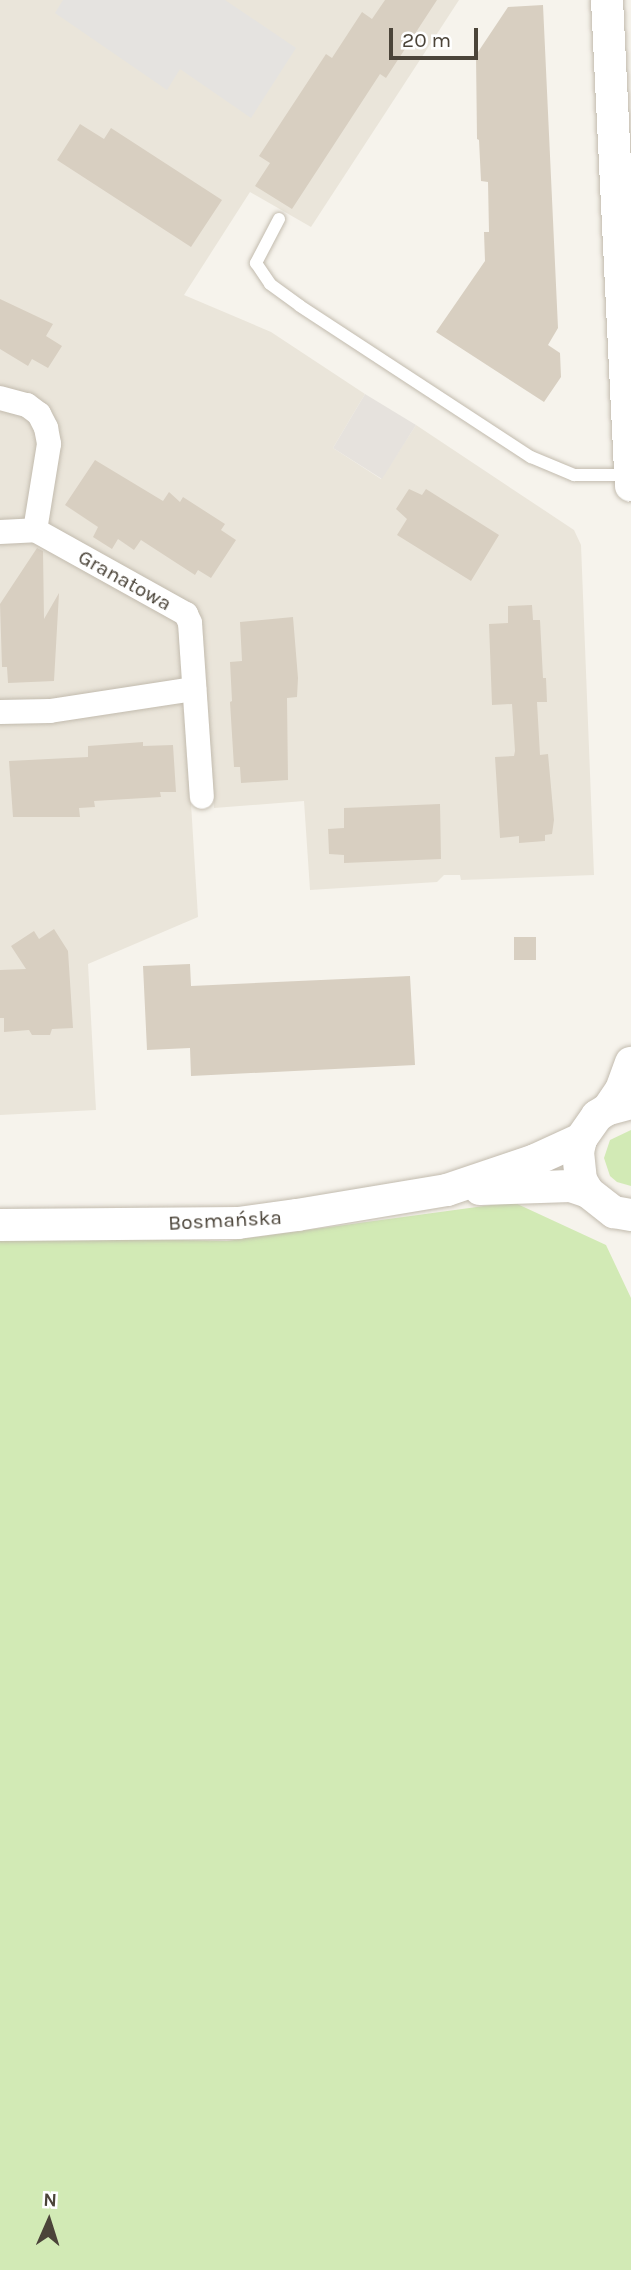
<!DOCTYPE html>
<html>
<head>
<meta charset="utf-8">
<style>
	body { margin:0 }
	#map { position:relative; width:631px; height:2270px; overflow:hidden; background:#f6f3ec; font-family:Karla,sans-serif }
	div>[style] { position:absolute }
	.residential>* { inset:0; background:#eae5da }
	.industrial>* { inset:0; background:#e6e2dd }
	.green>* { inset:0; background:#d2eab5 }
	.parking>* { inset:0; background:#e5e3e0 }
	.building>* { inset:0; background:#d8cfc1 }
	.roads { filter:drop-shadow(0 0 2px #c2bbae) drop-shadow(0 0 2px #c2bbae) }
	.service>* { height:12px; margin:-6px; padding:0 6px; transform-origin:6px; border-radius:6px; background:#fff }
	.minor>* { height:24px; margin:-12px; padding:0 12px; transform-origin:12px; border-radius:12px; background:#fff }
	.tertiary>* { height:32px; margin:-16px; padding:0 16px; transform-origin:16px; border-radius:16px; background:#fff }
	span { translate:-50% -50%; white-space:nowrap; text-align:center; line-height:1.15; -webkit-text-stroke:5px #fff; paint-order:stroke }
	.street-label { font-size:21px; color:#4b4439 }
	.north { position:absolute; left:14px; top:2186px; width:70px; height:70px; -webkit-text-stroke:5px #fff; paint-order:stroke; rotate:3deg; font-size:19px; font-weight:700; line-height:28px; text-align:center; color:#4b4439 }
	.north::after { content:''; display:block; margin:auto; width:24px; height:32px; background:#4b4439; clip-path:polygon(50% 0,100% 100%,50% 72%,0 100%) }
	.scale { position:absolute; left:389px; top:28px; width:89px; height:32px; box-sizing:border-box; border:4px solid #4b4439; border-top:0; padding-left:9px; font-size:21px; line-height:24px; white-space:nowrap; color:#4b4439; -webkit-text-stroke:5px #fff; paint-order:stroke }
</style>
</head>
<body>
<div id="map">
	<div class="residential">
		<i style="clip-path:polygon(0 0,459px 0,311px 227px,250px 192px,184px 295px,271px 332px,365px 394px,333px 448px,381px 479px,416px 425px,574px 530px,581px 545px,594px 875px,461px 880px,460px 875px,444px 875px,437px 882px,310px 890px,304px 801px,214px 808px,207px 704px,185px 706px,198px 917px,88px 964px,96px 1110px,0 1115px)"></i>
	</div>
	<div class="industrial">
		<i style="clip-path:polygon(365px 394px,416px 425px,382px 479px,333px 448px)"></i>
	</div>
	<div class="green">
		<i style="clip-path:polygon(631px 1130px,631px 1186px,617px 1182px,610px 1176px,604px 1158px,610px 1140px)"></i>
		<i style="clip-path:polygon(513px 1202px,606px 1245px,631px 1298px,631px 2270px,0 2270px,0 1236px,227px 1241px)"></i>
	</div>
	<div class="parking">
		<i style="clip-path:polygon(63px 0,225px 0,296px 48px,251px 118px,180px 69px,167px 90px,55px 13px)"></i>
	</div>
	<div class="building">
		<i style="clip-path:polygon(385px 0,437px 0,386px 78px,380px 74px,292px 209px,255px 186px,270px 163px,259px 156px,326px 54px,332px 58px,362px 12px,372px 19px)"></i>
		<i style="clip-path:polygon(543px 5px,558px 328px,548px 345px,560px 353px,561px 377px,544px 402px,436px 332px,485px 261px,484px 232px,489px 232px,488px 182px,481px 181px,479px 140px,477px 139px,476px 55px,508px 7px)"></i>
		<i style="clip-path:polygon(80px 124px,104px 139px,111px 128px,222px 200px,191px 247px,57px 160px)"></i>
		<i style="clip-path:polygon(0 299px,53px 324px,46px 336px,62px 346px,48px 368px,32px 359px,28px 366px,0 349px)"></i>
		<i style="clip-path:polygon(95px 460px,163px 501px,169px 492px,180px 502px,183px 497px,225px 524px,221px 530px,236px 540px,211px 578px,198px 570px,195px 575px,141px 540px,134px 550px,118px 539px,112px 549px,93px 537px,98px 527px,65px 505px)"></i>
		<i style="clip-path:polygon(409px 489px,422px 495px,426px 489px,499px 535px,471px 581px,397px 535px,407px 519px,396px 509px)"></i>
		<i style="clip-path:polygon(37px 548px,43px 551px,44px 619px,59px 593px,54px 681px,8px 683px,7px 667px,2px 667px,0 604px)"></i>
		<i style="clip-path:polygon(532px 605px,533px 620px,540px 620px,543px 678px,546px 678px,547px 702px,537px 702px,540px 755px,548px 754px,554px 820px,552px 834px,545px 835px,545px 841px,519px 843px,519px 836px,500px 838px,495px 757px,514px 756px,515px 751px,512px 704px,492px 705px,489px 624px,508px 623px,508px 606px)"></i>
		<i style="clip-path:polygon(293px 617px,298px 678px,297px 697px,287px 698px,288px 780px,241px 783px,240px 767px,234px 767px,230px 702px,232px 701px,230px 662px,242px 661px,240px 622px)"></i>
		<i style="clip-path:polygon(143px 742px,143px 746px,173px 745px,176px 792px,160px 792px,161px 797px,94px 801px,95px 807px,79px 808px,80px 817px,13px 817px,9px 761px,88px 757px,88px 746px)"></i>
		<i style="clip-path:polygon(440px 804px,441px 859px,344px 863px,344px 855px,329px 854px,328px 829px,344px 828px,344px 808px)"></i>
		<i style="clip-path:polygon(54px 929px,68px 951px,73px 1028px,52px 1029px,50px 1035px,32px 1035px,29px 1030px,4px 1032px,4px 1018px,0 1018px,0 970px,26px 969px,11px 946px,34px 931px,39px 939px)"></i>
		<i style="clip-path:polygon(514px 937px,536px 937px,536px 960px,514px 960px)"></i>
		<i style="clip-path:polygon(190px 964px,191px 986px,410px 976px,415px 1065px,191px 1076px,190px 1048px,147px 1050px,143px 966px)"></i>
	</div>
	<div class="roads">
		<div class="service">
			<i style="left:279px;top:219px;width:50px;rotate:117.6deg"></i>
			<i style="left:256px;top:263px;width:25px;rotate:56deg"></i>
			<i style="left:270px;top:284px;width:37px;rotate:36deg"></i>
			<i style="left:300px;top:306px;width:276px;rotate:33.2deg"></i>
			<i style="left:531px;top:457px;width:47px;rotate:22.7deg"></i>
			<i style="left:574px;top:475px;width:55px"></i>
		</div>
		<div class="minor">
			<i style="left:0;top:398px;width:28px;rotate:15deg"></i>
			<i style="left:27px;top:405px;width:15px;rotate:37deg"></i>
			<i style="left:39px;top:414px;width:16px;rotate:63deg"></i>
			<i style="left:46px;top:428px;width:16px;rotate:79deg"></i>
			<i style="left:49px;top:444px;width:87px;rotate:99.2deg"></i>
			<i style="left:0;top:532px;width:35px;rotate:-3deg"></i>
			<i style="left:35px;top:530px;width:173px;rotate:29.1deg"></i>
			<i style="left:186px;top:614px;width:10px;rotate:66deg"></i>
			<i style="left:190px;top:623px;width:174px;rotate:86.1deg"></i>
			<i style="left:0;top:712px;width:50px;rotate:-1.1deg"></i>
			<i style="left:50px;top:711px;width:146px;rotate:-8.7deg"></i>
		</div>
		<div class="tertiary">
			<i style="left:607px;top:0;width:486px;rotate:87.2deg"></i>
			<i style="left:631px;top:1103px;width:24px;rotate:165deg"></i>
			<i style="left:608px;top:1109px;width:13px;rotate:148deg"></i>
			<i style="left:597px;top:1116px;width:28px;rotate:125deg"></i>
			<i style="left:581px;top:1139px;width:13px;rotate:103deg"></i>
			<i style="left:578px;top:1152px;width:28px;rotate:84deg"></i>
			<i style="left:581px;top:1180px;width:14px;rotate:60deg"></i>
			<i style="left:588px;top:1192px;width:33px;rotate:38deg"></i>
			<i style="left:614px;top:1212px;width:17px;rotate:10deg"></i>
			<i style="left:608px;top:1109px;width:23px;rotate:-56deg"></i>
			<i style="left:621px;top:1090px;width:29px;rotate:-70deg"></i>
			<i style="left:480px;top:1189px;width:91px;rotate:-1.9deg"></i>
			<i style="left:571px;top:1186px;width:18px;rotate:19deg"></i>
			<i style="left:0;top:1225px;width:238px;rotate:-0.5deg"></i>
			<i style="left:238px;top:1223px;width:60px;rotate:-7.7deg"></i>
			<i style="left:297px;top:1215px;width:152px;rotate:-9.5deg"></i>
			<i style="left:447px;top:1190px;width:93px;rotate:-18.8deg"></i>
			<i style="left:535px;top:1160px;width:51px;rotate:-24.5deg"></i>
		</div>
	</div>
	<div class="street-label">
		<span style="left:125px;top:580px;rotate:29deg">Granatowa</span>
		<span style="left:225px;top:1220px;rotate:-3deg">Bosmańska</span>
	</div>
	<div class="north">N</div>
	<div class="scale">20 m</div>
</div>
</body>
</html>
